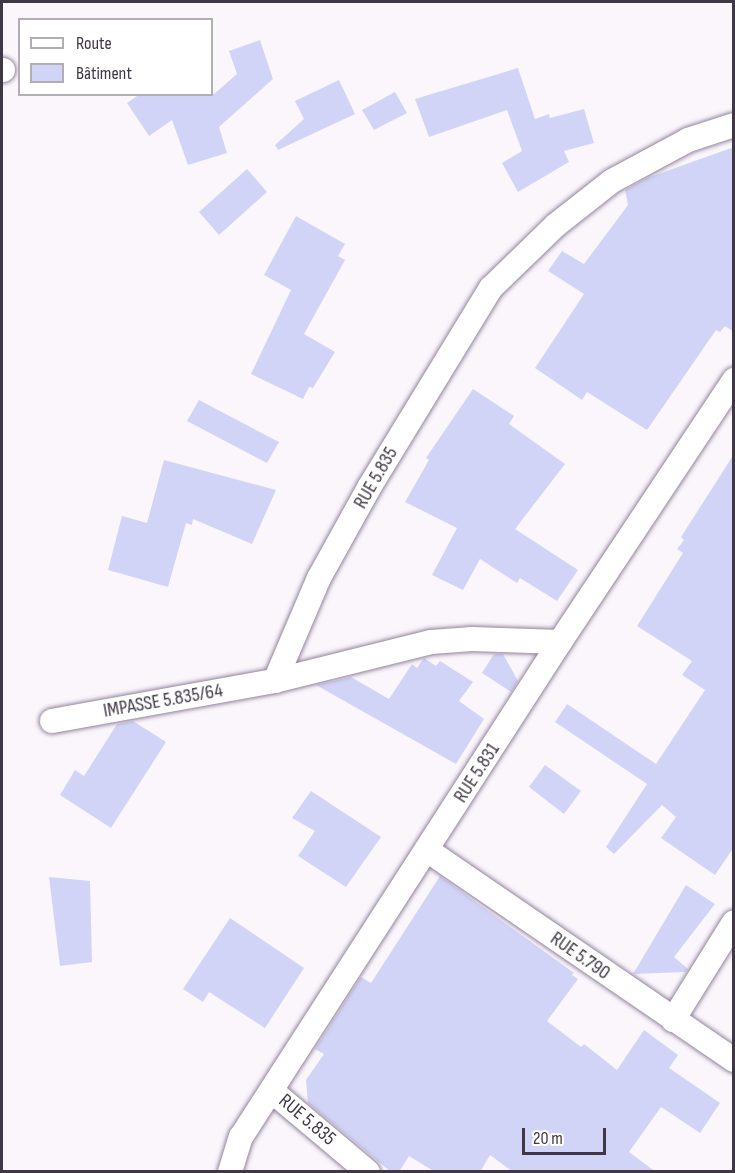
<!DOCTYPE html>
<html>
<head>
<meta charset="utf-8">
<style>
	body { margin:0 }
	#map { position:relative; width:735px; height:1173px; overflow:hidden; background:#faf6fc; font-family:"Sofia Sans Condensed",sans-serif }
	div>[style] { position:absolute }
	.building>* { inset:0; background:#d2d4f7 }
	.roads { filter:drop-shadow(0 0 2px #94839d) drop-shadow(0 0 2px #94839d) }
	.street>* { height:24px; margin:-12px; padding:0 12px; transform-origin:12px; border-radius:12px; background:#fff }
	span { translate:-50% -50%; white-space:nowrap; text-align:center; line-height:1.15; -webkit-text-stroke:5px #fff; paint-order:stroke }
	.street-label { font-size:20px; color:#3f3743 }
	.frame { position:absolute; inset:0; border:3px solid #3f3743; pointer-events:none }
	.legend { position:absolute; left:18px; top:18px; width:195px; height:78px; box-sizing:border-box; background:#fff; border:2px solid #b2afb4; margin:0; padding:8px 10px; list-style:none; font-size:18px; color:#3f3743 }
	.legend li { display:flex; align-items:center; gap:12px; height:30px }
	.legend b { width:30px; border:2px solid #b2afb4 }
	.scale { position:absolute; left:522px; top:1128px; width:84px; height:27px; box-sizing:border-box; border:3px solid #3f3743; border-top:0; padding-left:8px; font-size:18px; line-height:21px; white-space:nowrap; color:#3f3743; -webkit-text-stroke:4px #fff; paint-order:stroke }
</style>
</head>
<body>
<div id="map">
	<div class="building">
		<i style="clip-path:polygon(260px 40px,273px 79px,219px 127px,227px 153px,188px 165px,172px 120px,149px 136px,127px 103px,140px 94px,214px 94px,237px 74px,229px 51px)"></i>
		<i style="clip-path:polygon(518px 68px,535px 119px,549px 114px,550px 118px,584px 109px,594px 143px,564px 151px,569px 162px,518px 192px,502px 163px,522px 151px,507px 110px,429px 137px,415px 99px)"></i>
		<i style="clip-path:polygon(339px 80px,355px 114px,278px 150px,275px 145px,304px 119px,295px 101px)"></i>
		<i style="clip-path:polygon(395px 92px,407px 113px,374px 130px,362px 110px)"></i>
		<i style="clip-path:polygon(734px 147px,734px 332px,725px 326px,720px 332px,716px 330px,647px 430px,587px 392px,582px 400px,535px 368px,584px 294px,548px 271px,562px 251px,584px 264px,628px 205px,625px 190px,647px 178px)"></i>
		<i style="clip-path:polygon(247px 169px,267px 192px,219px 235px,199px 212px)"></i>
		<i style="clip-path:polygon(296px 216px,345px 244px,338px 256px,345px 260px,304px 334px,335px 352px,313px 388px,309px 387px,303px 399px,251px 374px,291px 290px,264px 275px)"></i>
		<i style="clip-path:polygon(473px 389px,514px 416px,509px 424px,565px 464px,515px 529px,578px 570px,557px 601px,520px 578px,517px 583px,480px 559px,463px 590px,432px 575px,457px 528px,405px 502px,429px 460px,426px 458px)"></i>
		<i style="clip-path:polygon(199px 400px,279px 442px,267px 463px,187px 421px)"></i>
		<i style="clip-path:polygon(734px 454px,734px 847px,715px 875px,661px 838px,676px 817px,662px 805px,614px 854px,606px 847px,647px 784px,555px 722px,567px 704px,656px 764px,705px 690px,682px 675px,692px 661px,637px 626px,683px 553px,677px 549px,684px 540px,681px 537px)"></i>
		<i style="clip-path:polygon(164px 460px,276px 490px,252px 544px,193px 519px,192px 525px,186px 523px,168px 587px,108px 570px,122px 516px,147px 523px)"></i>
		<i style="clip-path:polygon(494px 654px,503px 654px,518px 681px,511px 692px,482px 673px)"></i>
		<i style="clip-path:polygon(424px 658px,436px 666px,440px 661px,473px 682px,459px 701px,484px 719px,456px 764px,316px 685px,351px 677px,389px 699px,412px 664px,417px 668px)"></i>
		<i style="clip-path:polygon(133px 721px,166px 742px,111px 828px,60px 795px,75px 770px,84px 776px,117px 724px)"></i>
		<i style="clip-path:polygon(545px 765px,581px 791px,564px 814px,529px 787px)"></i>
		<i style="clip-path:polygon(311px 791px,381px 837px,346px 887px,298px 856px,315px 831px,292px 818px)"></i>
		<i style="clip-path:polygon(440px 876px,574px 973px,572px 975px,578px 979px,547px 1021px,581px 1047px,584px 1044px,617px 1070px,644px 1030px,678px 1055px,669px 1068px,720px 1103px,700px 1133px,661px 1107px,629px 1152px,656px 1172px,513px 1172px,490px 1155px,480px 1172px,435px 1172px,409px 1156px,399px 1172px,391px 1172px,308px 1103px,306px 1080px,324px 1054px,315px 1049px,361px 977px,371px 983px)"></i>
		<i style="clip-path:polygon(49px 877px,90px 881px,92px 962px,60px 966px)"></i>
		<i style="clip-path:polygon(686px 885px,715px 904px,674px 957px,688px 969px,686px 972px,633px 974px)"></i>
		<i style="clip-path:polygon(230px 918px,304px 968px,265px 1028px,209px 992px,203px 1002px,183px 989px)"></i>
	</div>
	<div class="roads">
		<div class="street">
			<i style="left:2px;top:70px;width:1px"></i>
			<i style="left:560px;top:642px;width:88px;rotate:-178deg"></i>
			<i style="left:472px;top:639px;width:41px;rotate:175.8deg"></i>
			<i style="left:431px;top:642px;width:161px;rotate:166deg"></i>
			<i style="left:275px;top:681px;width:112px;rotate:-66.9deg"></i>
			<i style="left:319px;top:578px;width:105px;rotate:-61deg"></i>
			<i style="left:370px;top:486px;width:232px;rotate:-58.6deg"></i>
			<i style="left:491px;top:288px;width:91px;rotate:-44.1deg"></i>
			<i style="left:556px;top:225px;width:71px;rotate:-38.2deg"></i>
			<i style="left:612px;top:181px;width:86px;rotate:-28.3deg"></i>
			<i style="left:688px;top:140px;width:48px;rotate:-18.1deg"></i>
			<i style="left:52px;top:721px;width:227px;rotate:-10.2deg"></i>
			<i style="left:427px;top:850px;width:372px;rotate:34.4deg"></i>
			<i style="left:673px;top:1020px;width:115px;rotate:-58.1deg"></i>
			<i style="left:273px;top:1092px;width:124px;rotate:40.1deg"></i>
			<i style="left:230px;top:1172px;width:37px;rotate:-73deg"></i>
			<i style="left:241px;top:1137px;width:589px;rotate:-57.2deg"></i>
			<i style="left:560px;top:642px;width:315px;rotate:-56.4deg"></i>
		</div>
	</div>
	<div class="street-label">
		<span style="left:376px;top:478px;rotate:-60deg">RUE 5.835</span>
		<span style="left:163px;top:701px;rotate:-10deg">IMPASSE 5.835/64</span>
		<span style="left:477px;top:773px;rotate:-57deg">RUE 5.831</span>
		<span style="left:580px;top:956px;rotate:35deg">RUE 5.790</span>
		<span style="left:307px;top:1120px;rotate:40deg">RUE 5.835</span>
	</div>
	<div class="frame"></div>
	<ul class="legend">
	<li><b style="height:8px;background:#fff"></b>Route</li>
	<li><b style="height:16px;background:#d2d4f7"></b>Bâtiment</li>
	</ul>
	<div class="scale">20 m</div>
</div>
</body>
</html>
